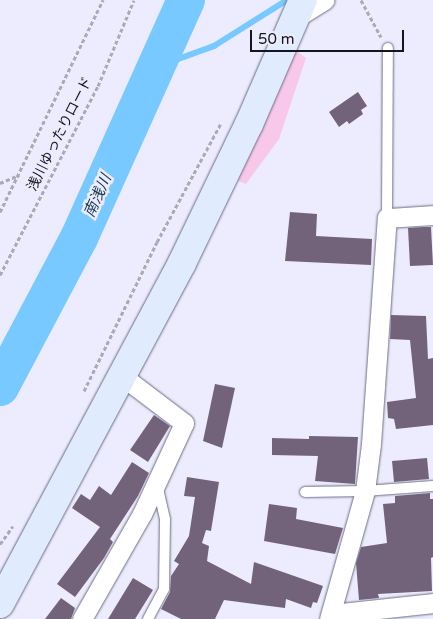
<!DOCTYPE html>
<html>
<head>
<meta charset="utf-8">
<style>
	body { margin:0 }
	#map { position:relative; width:433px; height:619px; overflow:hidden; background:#ececfe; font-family:"Varela Round","Noto Sans JP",sans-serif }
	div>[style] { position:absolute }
	.green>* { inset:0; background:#f7c8e9 }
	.stream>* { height:6px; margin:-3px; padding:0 3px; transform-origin:3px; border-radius:3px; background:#77c9ff }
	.river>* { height:38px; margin:-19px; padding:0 19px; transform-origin:19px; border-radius:19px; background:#77c9ff }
	.building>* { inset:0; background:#72637b }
	.path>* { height:3px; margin-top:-1.5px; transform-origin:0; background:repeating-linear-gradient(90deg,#a9a9b9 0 4px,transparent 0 6.5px) }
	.roads { filter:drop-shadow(0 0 1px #6c6b85) drop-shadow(0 0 1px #6c6b85) }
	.lane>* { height:10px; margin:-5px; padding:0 5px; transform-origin:5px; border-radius:5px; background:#fff }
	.street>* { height:19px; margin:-9.5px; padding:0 9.5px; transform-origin:9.5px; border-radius:9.5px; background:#fff }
	.secondary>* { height:28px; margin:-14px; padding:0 14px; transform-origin:14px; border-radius:14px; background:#e1ebfe }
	span { translate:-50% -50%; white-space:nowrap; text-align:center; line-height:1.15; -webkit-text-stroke:5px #ececfe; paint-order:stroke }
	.street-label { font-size:14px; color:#15151f }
	.water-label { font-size:15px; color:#13364c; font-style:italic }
	.scale { position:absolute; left:250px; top:30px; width:154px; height:22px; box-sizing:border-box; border:2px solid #15151f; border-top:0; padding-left:6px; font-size:15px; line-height:18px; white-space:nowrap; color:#15151f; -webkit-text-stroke:4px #ececfe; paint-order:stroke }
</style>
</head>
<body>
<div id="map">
	<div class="green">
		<i style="clip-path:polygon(295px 50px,306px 58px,279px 139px,246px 184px,236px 180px)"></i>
	</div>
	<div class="stream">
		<i style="left:156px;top:67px;width:62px;rotate:-19.9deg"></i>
		<i style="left:214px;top:46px;width:86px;rotate:-32.2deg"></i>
	</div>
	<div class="river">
		<i style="left:0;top:387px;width:169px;rotate:-62.1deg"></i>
		<i style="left:79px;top:238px;width:261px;rotate:-65.8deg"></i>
	</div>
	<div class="building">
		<i style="clip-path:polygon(358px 92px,367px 106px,361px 110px,363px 114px,349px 124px,347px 121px,339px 127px,329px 112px)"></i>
		<i style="clip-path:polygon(290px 212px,317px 214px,316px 236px,372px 239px,371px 265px,285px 261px)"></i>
		<i style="clip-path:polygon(423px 227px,431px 227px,433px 265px,410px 266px,408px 228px)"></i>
		<i style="clip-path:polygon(391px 315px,426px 316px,428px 359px,433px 358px,433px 425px,396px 429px,394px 419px,388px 418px,387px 402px,416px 398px,410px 340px,390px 339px)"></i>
		<i style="clip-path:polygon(215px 384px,235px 388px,222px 448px,203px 441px)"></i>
		<i style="clip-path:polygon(154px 415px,170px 426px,148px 462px,130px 450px)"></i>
		<i style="clip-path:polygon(309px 436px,358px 437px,355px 484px,315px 481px,318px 456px,272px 455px,272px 438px,309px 439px)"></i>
		<i style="clip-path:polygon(427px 458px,429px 479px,394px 482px,392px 461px)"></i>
		<i style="clip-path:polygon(132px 462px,149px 473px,138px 496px,110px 539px,113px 542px,104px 558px,75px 597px,57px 584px,100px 527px,72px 508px,81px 494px,90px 500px,99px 486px,111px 495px)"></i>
		<i style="clip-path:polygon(187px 477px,219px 482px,211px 531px,206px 530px,202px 543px,209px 546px,207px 561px,251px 584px,254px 562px,323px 586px,317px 603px,313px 602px,311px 608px,286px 599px,285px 608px,224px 600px,215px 619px,181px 619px,161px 609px,170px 592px,171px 576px,179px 564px,174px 561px,189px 536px,195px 497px,184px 496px)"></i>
		<i style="clip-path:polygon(430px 493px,430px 499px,433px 499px,433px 557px,431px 558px,432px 591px,378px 594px,379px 598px,359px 600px,356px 563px,361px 547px,387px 543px,383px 504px,395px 503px,395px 496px)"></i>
		<i style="clip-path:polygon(269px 504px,297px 508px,296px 519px,343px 528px,335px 554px,264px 541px)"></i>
		<i style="clip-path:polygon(133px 578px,153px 590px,135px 619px,108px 619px)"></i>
		<i style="clip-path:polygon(61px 598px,75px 608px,71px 619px,45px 619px)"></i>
	</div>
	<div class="path">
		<i style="left:361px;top:0;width:42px;rotate:61.6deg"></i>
		<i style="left:0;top:183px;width:21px;rotate:-23deg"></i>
		<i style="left:0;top:212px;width:236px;rotate:-64.1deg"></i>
		<i style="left:0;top:275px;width:213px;rotate:-62.6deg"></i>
		<i style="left:98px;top:86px;width:93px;rotate:-67.3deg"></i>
		<i style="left:84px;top:391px;width:166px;rotate:-63.9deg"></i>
		<i style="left:157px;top:242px;width:135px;rotate:-61.7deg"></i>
		<i style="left:0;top:544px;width:22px;rotate:-54deg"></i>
	</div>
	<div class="roads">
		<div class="lane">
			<i style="left:387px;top:218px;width:170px;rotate:-89.7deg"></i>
			<i style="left:305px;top:492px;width:60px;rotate:-1deg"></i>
			<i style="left:365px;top:491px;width:68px;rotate:-4.2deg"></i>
			<i style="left:148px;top:619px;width:34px;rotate:-62deg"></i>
			<i style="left:164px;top:589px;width:70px;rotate:-89.2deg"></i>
			<i style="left:165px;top:519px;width:35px;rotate:-103deg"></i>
		</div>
		<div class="street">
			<i style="left:294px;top:19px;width:36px;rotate:-32deg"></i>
			<i style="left:332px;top:614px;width:102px;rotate:-6.2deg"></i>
			<i style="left:82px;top:619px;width:121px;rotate:-60.3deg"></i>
			<i style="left:142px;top:514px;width:100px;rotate:-65.2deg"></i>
			<i style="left:184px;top:423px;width:78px;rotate:-142.8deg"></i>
			<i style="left:329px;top:619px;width:133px;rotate:-74.3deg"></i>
			<i style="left:365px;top:491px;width:47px;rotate:-82.7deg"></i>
			<i style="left:371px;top:444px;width:227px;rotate:-86deg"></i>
			<i style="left:387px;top:218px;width:46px;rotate:-3.7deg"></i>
		</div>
		<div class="secondary">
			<i style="left:0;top:604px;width:387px;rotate:-61.9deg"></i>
			<i style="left:182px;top:263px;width:154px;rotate:-64.3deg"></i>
			<i style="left:249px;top:124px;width:135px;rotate:-66.5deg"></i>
		</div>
	</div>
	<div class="street-label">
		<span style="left:60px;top:134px;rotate:-63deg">浅川ゆったりロード</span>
	</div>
	<div class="water-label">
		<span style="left:98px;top:196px;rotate:-66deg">南浅川</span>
	</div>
	<div class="scale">50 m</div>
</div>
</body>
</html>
